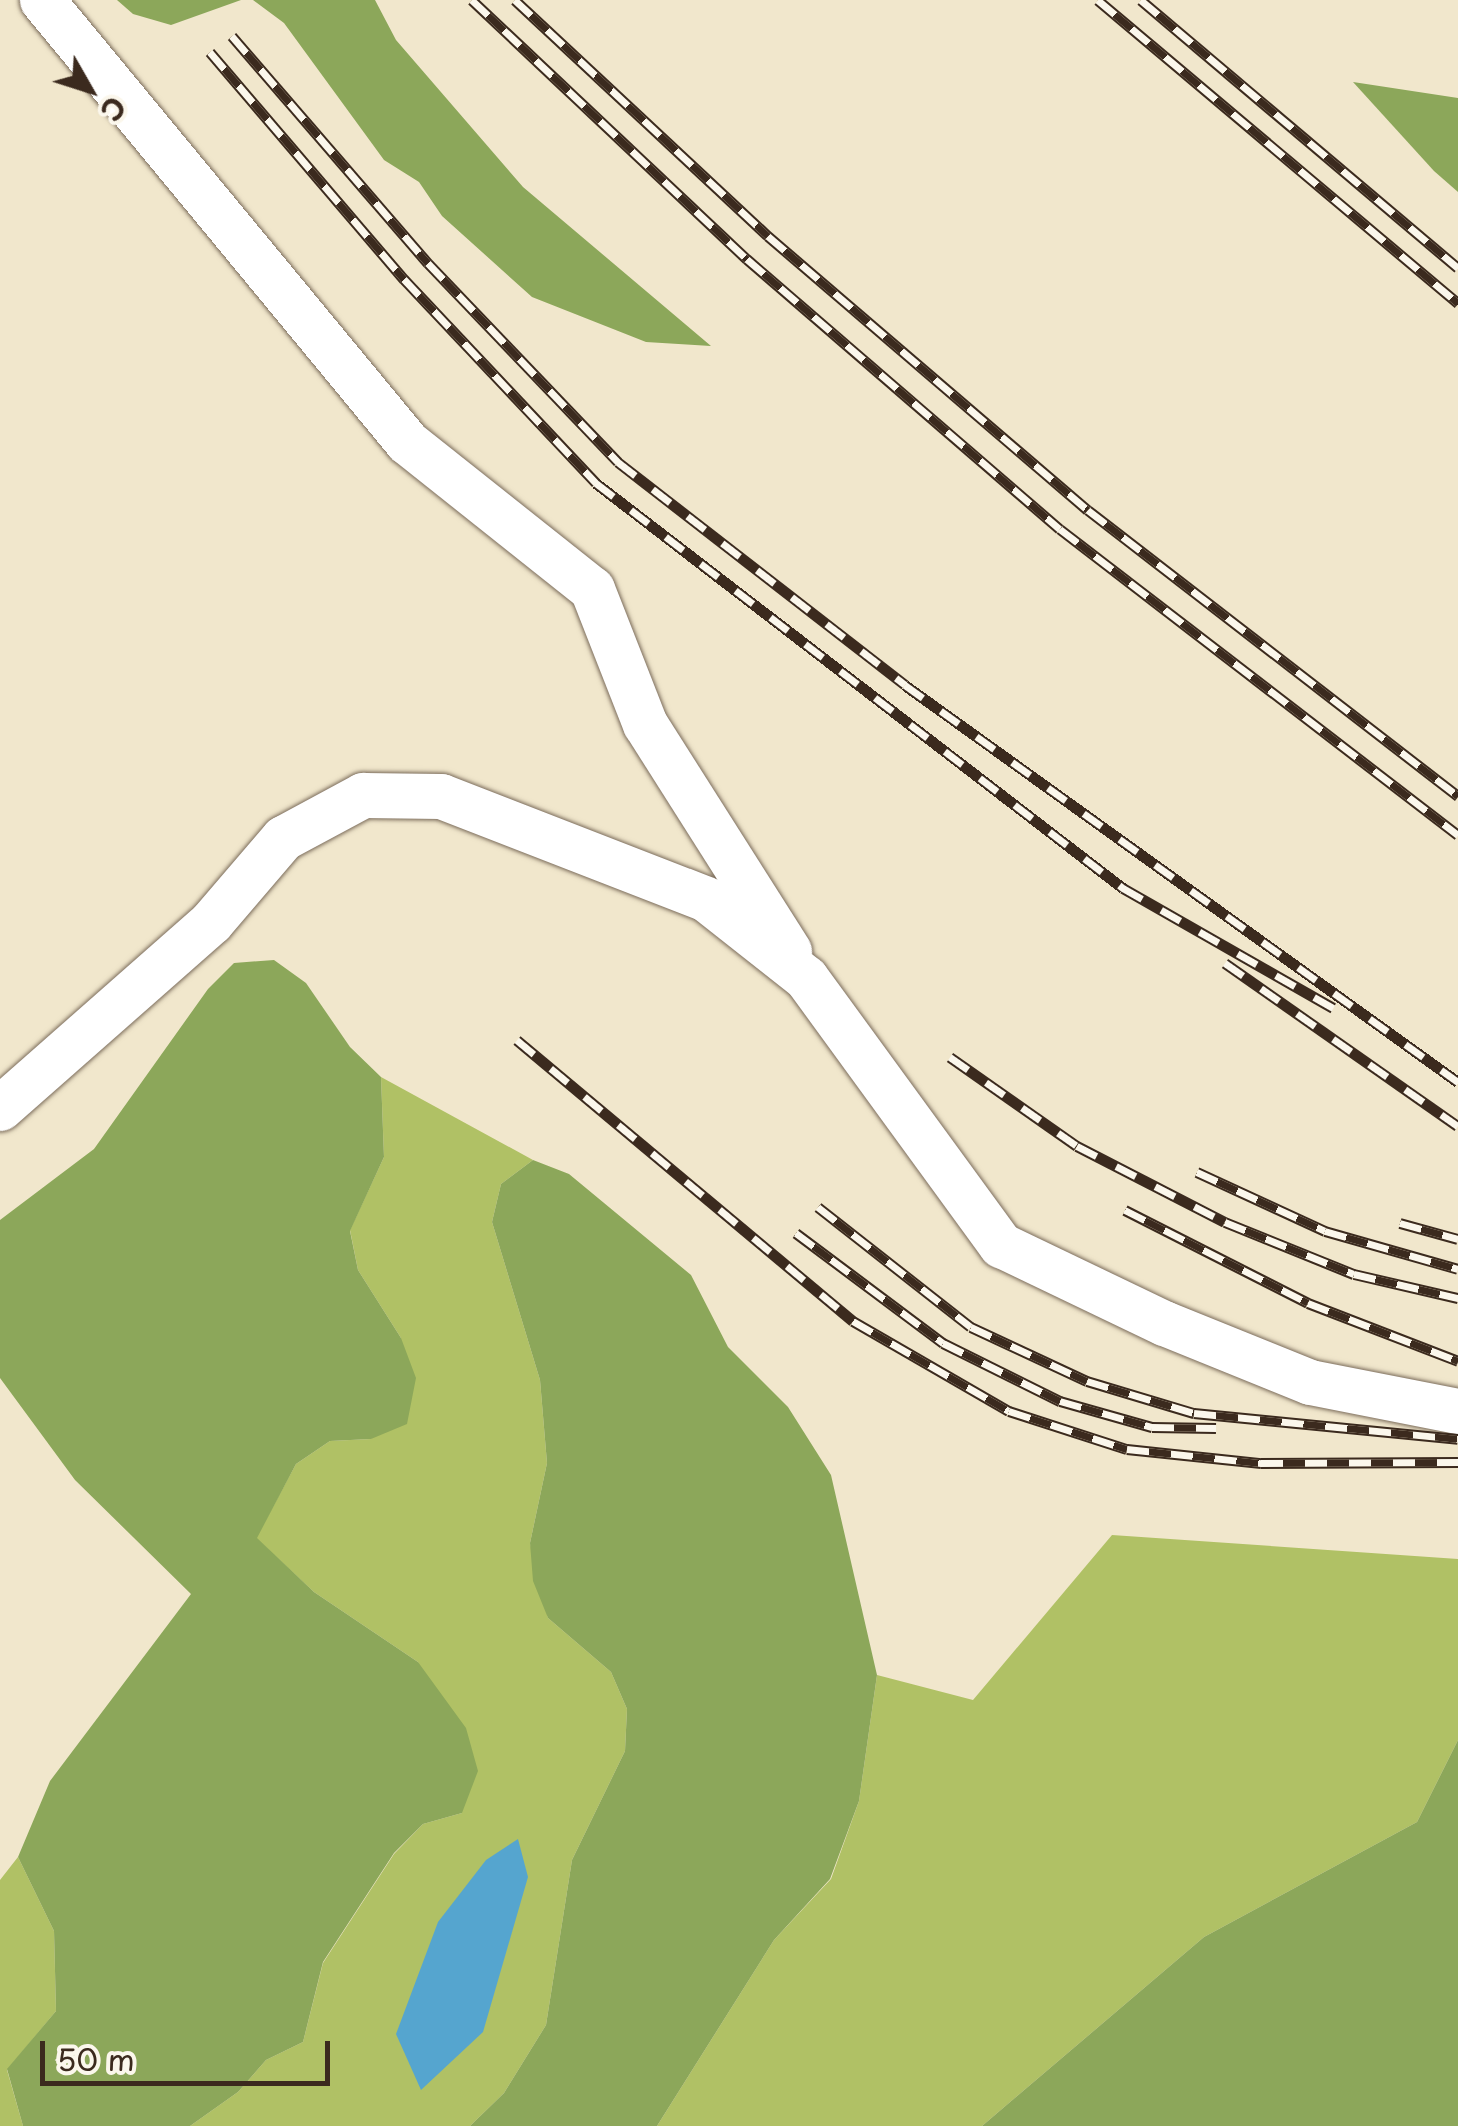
<!DOCTYPE html>
<html>
<head>
<meta charset="utf-8">
<style>
	body { margin:0 }
	#map { position:relative; width:1458px; height:2126px; overflow:hidden; background:#f1e7cc; font-family:"Playpen Sans",sans-serif }
	div>[style] { position:absolute }
	.green>* { inset:0; background:#b0c165 }
	.forest>* { inset:0; background:#8ca75a }
	.water>* { inset:0; background:#55a5cf }
	.roads { filter:drop-shadow(0 0 2px #7b6c5b) drop-shadow(0 0 2px #7b6c5b) }
	.minor>* { height:45px; margin:-22.5px; padding:0 22.5px; transform-origin:22.5px; border-radius:22.5px; background:#fff }
	.rail>* { height:11px; margin-top:-5.5px; transform-origin:0; background:repeating-linear-gradient(90deg,#fbf7ec 0 22px,#3b2a1e 0 44px); box-sizing:border-box; border-block:2px solid #3b2a1e }
	span { translate:-50% -50%; white-space:nowrap; text-align:center; line-height:1.15; -webkit-text-stroke:9px #fbf7ec; paint-order:stroke }
	.north { position:absolute; left:40px; top:40px; width:100px; height:100px; -webkit-text-stroke:8px #fbf7ec; paint-order:stroke; rotate:129deg; font-size:28px; font-weight:700; line-height:40px; text-align:center; color:#3b2a1e }
	.north::after { content:''; display:block; margin:auto; width:35px; height:45px; background:#3b2a1e; clip-path:polygon(50% 0,100% 100%,50% 72%,0 100%) }
	.scale { position:absolute; left:40px; top:2041px; width:290px; height:45px; box-sizing:border-box; border:5px solid #3b2a1e; border-top:0; padding-left:12px; font-size:30px; line-height:35px; white-space:nowrap; color:#3b2a1e; -webkit-text-stroke:8px #fbf7ec; paint-order:stroke }
</style>
</head>
<body>
<div id="map">
	<div class="green">
		<i style="clip-path:polygon(381px 1077px,533px 1160px,501px 1184px,492px 1222px,540px 1380px,547px 1463px,530px 1543px,548px 1618px,611px 1672px,627px 1709px,625px 1751px,572px 1860px,546px 2025px,504px 2093px,470px 2126px,190px 2126px,238px 2092px,266px 2060px,303px 2042px,323px 1963px,394px 1854px,423px 1824px,462px 1813px,418px 1662px,314px 1592px,256px 1538px,296px 1464px,330px 1441px,371px 1439px,401px 1338px,358px 1270px,350px 1230px,384px 1157px)"></i>
		<i style="clip-path:polygon(1112px 1535px,1458px 1559px,1458px 1740px,1417px 1822px,1204px 1937px,982px 2126px,657px 2126px,774px 1940px,831px 1879px,859px 1801px,877px 1675px,973px 1700px)"></i>
		<i style="clip-path:polygon(18px 1857px,54px 1931px,56px 2011px,7px 2070px,23px 2126px,0 2126px,0 1880px)"></i>
	</div>
	<div class="forest">
		<i style="clip-path:polygon(117px 0,241px 0,171px 25px,133px 14px)"></i>
		<i style="clip-path:polygon(253px 0,375px 0,396px 40px,523px 187px,711px 346px,646px 342px,532px 297px,442px 216px,419px 182px,384px 160px,284px 23px)"></i>
		<i style="clip-path:polygon(1353px 82px,1458px 98px,1458px 192px,1434px 171px)"></i>
		<i style="clip-path:polygon(274px 960px,306px 983px,350px 1047px,381px 1077px,384px 1157px,350px 1231px,358px 1270px,401px 1338px,416px 1378px,407px 1424px,371px 1439px,330px 1441px,296px 1464px,257px 1538px,314px 1592px,418px 1662px,466px 1728px,478px 1771px,462px 1813px,423px 1824px,394px 1853px,323px 1962px,303px 2042px,266px 2060px,238px 2092px,190px 2126px,23px 2126px,7px 2069px,56px 2011px,54px 1931px,18px 1857px,50px 1781px,191px 1594px,75px 1480px,0 1378px,0 1220px,94px 1149px,208px 989px,234px 963px)"></i>
		<i style="clip-path:polygon(533px 1160px,569px 1174px,691px 1275px,728px 1347px,788px 1407px,831px 1475px,877px 1675px,859px 1801px,830px 1879px,774px 1940px,657px 2126px,470px 2126px,504px 2093px,546px 2025px,572px 1860px,625px 1751px,627px 1709px,611px 1672px,548px 1618px,533px 1581px,530px 1543px,547px 1463px,540px 1380px,492px 1222px,501px 1184px)"></i>
		<i style="clip-path:polygon(1458px 1740px,1458px 2126px,982px 2126px,1204px 1937px,1417px 1822px)"></i>
	</div>
	<div class="water">
		<i style="clip-path:polygon(518px 1839px,528px 1877px,483px 2032px,421px 2090px,396px 2034px,438px 1922px,486px 1860px)"></i>
	</div>
	<div class="roads">
		<div class="minor">
			<i style="left:42px;top:0;width:573px;rotate:50.45deg"></i>
			<i style="left:407px;top:442px;width:236px;rotate:38.5deg"></i>
			<i style="left:592px;top:589px;width:145px;rotate:68.6deg"></i>
			<i style="left:645px;top:724px;width:269px;rotate:57.6deg"></i>
			<i style="left:0;top:1108px;width:281px;rotate:-41.4deg"></i>
			<i style="left:211px;top:922px;width:111px;rotate:-49.4deg"></i>
			<i style="left:283px;top:838px;width:91px;rotate:-28.3deg"></i>
			<i style="left:363px;top:795px;width:78px;rotate:0.7deg"></i>
			<i style="left:441px;top:796px;width:284px;rotate:21.2deg"></i>
			<i style="left:706px;top:899px;width:127px;rotate:38.3deg"></i>
			<i style="left:806px;top:978px;width:331px;rotate:53.9deg"></i>
			<i style="left:1001px;top:1245px;width:181px;rotate:25.6deg"></i>
			<i style="left:1164px;top:1323px;width:157px;rotate:22deg"></i>
			<i style="left:1310px;top:1382px;width:151px;rotate:11.1deg"></i>
		</div>
	</div>
	<div class="rail">
		<i style="left:472px;top:0;width:378px;rotate:43.3deg"></i>
		<i style="left:747px;top:259px;width:413px;rotate:40.8deg"></i>
		<i style="left:1060px;top:529px;width:502px;rotate:37.55deg"></i>
		<i style="left:515px;top:0;width:346px;rotate:43deg"></i>
		<i style="left:768px;top:236px;width:421px;rotate:40.6deg"></i>
		<i style="left:1088px;top:510px;width:468px;rotate:37.7deg"></i>
		<i style="left:1098px;top:0;width:471px;rotate:40.1deg"></i>
		<i style="left:1141px;top:0;width:415px;rotate:40.2deg"></i>
		<i style="left:232px;top:36px;width:300px;rotate:49.2deg"></i>
		<i style="left:428px;top:263px;width:275px;rotate:46.3deg"></i>
		<i style="left:618px;top:462px;width:363px;rotate:37.8deg"></i>
		<i style="left:905px;top:685px;width:681px;rotate:35.67deg"></i>
		<i style="left:210px;top:52px;width:299px;rotate:49.5deg"></i>
		<i style="left:404px;top:279px;width:280px;rotate:46.7deg"></i>
		<i style="left:596px;top:483px;width:665px;rotate:37.54deg"></i>
		<i style="left:1123px;top:888px;width:242px;rotate:29.7deg"></i>
		<i style="left:1225px;top:963px;width:284px;rotate:35deg"></i>
		<i style="left:517px;top:1040px;width:438px;rotate:39.9deg"></i>
		<i style="left:853px;top:1321px;width:180px;rotate:30deg"></i>
		<i style="left:1009px;top:1411px;width:124px;rotate:17.9deg"></i>
		<i style="left:1127px;top:1449px;width:135px;rotate:6deg"></i>
		<i style="left:1261px;top:1463px;width:197px;rotate:-0.3deg"></i>
		<i style="left:950px;top:1057px;width:155px;rotate:35deg"></i>
		<i style="left:1077px;top:1146px;width:166px;rotate:27.2deg"></i>
		<i style="left:1225px;top:1222px;width:139px;rotate:22deg"></i>
		<i style="left:1354px;top:1274px;width:107px;rotate:13deg"></i>
		<i style="left:1197px;top:1172px;width:141px;rotate:24.7deg"></i>
		<i style="left:1325px;top:1231px;width:138px;rotate:15.9deg"></i>
		<i style="left:818px;top:1207px;width:194px;rotate:38.1deg"></i>
		<i style="left:971px;top:1327px;width:128px;rotate:25deg"></i>
		<i style="left:1087px;top:1381px;width:112px;rotate:16.7deg"></i>
		<i style="left:1194px;top:1413px;width:265px;rotate:5.6deg"></i>
		<i style="left:1125px;top:1210px;width:205px;rotate:26.9deg"></i>
		<i style="left:1308px;top:1303px;width:161px;rotate:21.1deg"></i>
		<i style="left:1400px;top:1223px;width:60px;rotate:15.4deg"></i>
		<i style="left:796px;top:1233px;width:184px;rotate:36.8deg"></i>
		<i style="left:943px;top:1343px;width:131px;rotate:26.4deg"></i>
		<i style="left:1060px;top:1401px;width:96px;rotate:15.8deg"></i>
		<i style="left:1152px;top:1427px;width:64px;rotate:0.9deg"></i>
	</div>
	<div class="north">С</div>
	<div class="scale">50 m</div>
</div>
</body>
</html>
